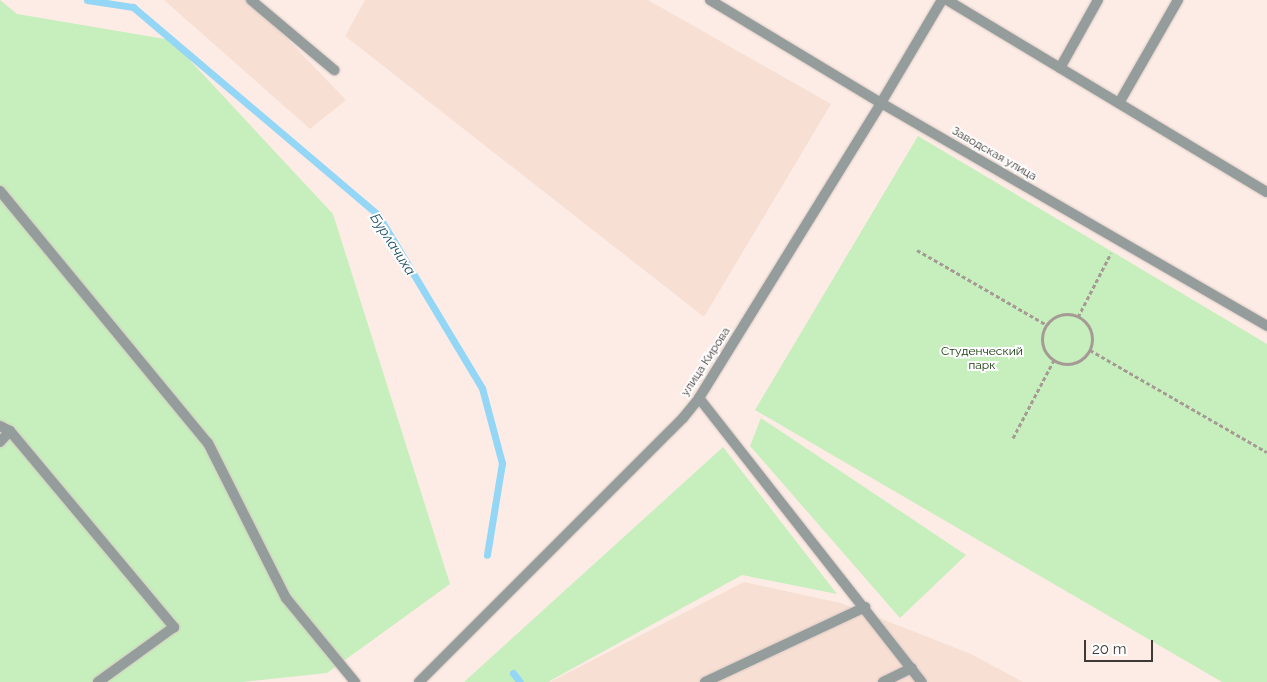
<!DOCTYPE html>
<html>
<head>
<meta charset="utf-8">
<style>
	body { margin:0 }
	#map { position:relative; width:1267px; height:682px; overflow:hidden; background:#fdece5; font-family:Raleway,sans-serif }
	div>[style] { position:absolute }
	.built>* { inset:0; background:#f7dfd4 }
	.green>* { inset:0; background:#c7eebd }
	.stream>* { height:7px; margin:-3.5px; padding:0 3.5px; transform-origin:3.5px; border-radius:3.5px; background:#93d6f6 }
	.path>* { height:3px; margin-top:-1.5px; transform-origin:0; background:repeating-linear-gradient(90deg,#a69a95 0 4px,transparent 0 6.5px) }
	.path>.ring { margin:-1.5px; padding:0; box-sizing:content-box; background:none; border:3px solid #a69a95; border-radius:50% }
	.roads { filter:drop-shadow(0 0 1px #d7c8c2) drop-shadow(0 0 1px #d7c8c2) }
	.service>* { height:10px; margin:-5px; padding:0 5px; transform-origin:5px; border-radius:5px; background:#949c9c }
	.minor>* { height:10px; margin:-5px; padding:0 5px; transform-origin:5px; border-radius:5px; background:#949c9c }
	.tertiary>* { height:10px; margin:-5px; padding:0 5px; transform-origin:5px; border-radius:5px; background:#949c9c }
	span { translate:-50% -50%; white-space:nowrap; text-align:center; line-height:1.15; -webkit-text-stroke:4px #fdfdfd; paint-order:stroke }
	.street-label { font-size:12px; color:#403a37 }
	.park-label { font-size:12px; color:#0e3401 }
	.water-label { font-size:14px; color:#134a60; font-style:italic }
	.scale { position:absolute; left:1084px; top:640px; width:69px; height:22px; box-sizing:border-box; border:2px solid #403a37; border-top:0; padding-left:6px; font-size:15px; line-height:18px; white-space:nowrap; color:#403a37; -webkit-text-stroke:4px #fdfdfd; paint-order:stroke }
</style>
</head>
<body>
<div id="map">
	<div class="built">
		<i style="clip-path:polygon(164px 0,250px 0,346px 100px,310px 129px)"></i>
		<i style="clip-path:polygon(365px 0,648px 0,831px 104px,704px 317px,345px 36px)"></i>
		<i style="clip-path:polygon(744px 582px,841px 603px,971px 654px,1023px 682px,550px 682px)"></i>
	</div>
	<div class="green">
		<i style="clip-path:polygon(0 0,17px 14px,171px 40px,333px 214px,450px 584px,327px 673px,242px 682px,0 682px)"></i>
		<i style="clip-path:polygon(918px 136px,1267px 344px,1267px 682px,1222px 682px,755px 410px)"></i>
		<i style="clip-path:polygon(761px 418px,966px 555px,900px 618px,750px 446px)"></i>
		<i style="clip-path:polygon(723px 447px,837px 594px,742px 575px,548px 682px,464px 682px)"></i>
	</div>
	<div class="stream">
		<i style="left:87px;top:0;width:47px;rotate:8.7deg"></i>
		<i style="left:133px;top:7px;width:321px;rotate:40.3deg"></i>
		<i style="left:378px;top:215px;width:202px;rotate:59deg"></i>
		<i style="left:482px;top:388px;width:78px;rotate:75.1deg"></i>
		<i style="left:502px;top:463px;width:93px;rotate:99.3deg"></i>
		<i style="left:513px;top:673px;width:11px;rotate:52deg"></i>
	</div>
	<div class="path">
		<i style="left:917px;top:250px;width:150px;rotate:30deg"></i>
		<i class="ring" style="left:1042px;top:314px;width:47px;height:47px"></i>
		<i style="left:1078px;top:317px;width:72px;rotate:-62.7deg"></i>
		<i style="left:1090px;top:350px;width:204px;rotate:30deg"></i>
		<i style="left:1013px;top:438px;width:88px;rotate:-62.3deg"></i>
	</div>
	<div class="roads">
		<div class="service">
			<i style="left:251px;top:0;width:109px;rotate:40.1deg"></i>
			<i style="left:947px;top:0;width:373px;rotate:31deg"></i>
			<i style="left:1060px;top:68px;width:78px;rotate:-60.8deg"></i>
			<i style="left:1119px;top:103px;width:119px;rotate:-60.2deg"></i>
			<i style="left:0;top:191px;width:327px;rotate:50.5deg"></i>
			<i style="left:208px;top:443px;width:174px;rotate:63.3deg"></i>
			<i style="left:286px;top:598px;width:109px;rotate:50.6deg"></i>
			<i style="left:699px;top:398px;width:361px;rotate:51.9deg"></i>
			<i style="left:0;top:426px;width:11px;rotate:27deg"></i>
			<i style="left:10px;top:431px;width:256px;rotate:50.1deg"></i>
			<i style="left:174px;top:627px;width:94px;rotate:144.1deg"></i>
			<i style="left:0;top:442px;width:15px;rotate:-48deg"></i>
			<i style="left:705px;top:682px;width:177px;rotate:-25.1deg"></i>
			<i style="left:883px;top:682px;width:32px;rotate:-26deg"></i>
		</div>
		<div class="minor">
			<i style="left:881px;top:103px;width:446px;rotate:30deg"></i>
		</div>
		<div class="tertiary">
			<i style="left:710px;top:0;width:200px;rotate:31.1deg"></i>
			<i style="left:419px;top:682px;width:373px;rotate:-45deg"></i>
			<i style="left:683px;top:418px;width:26px;rotate:-51deg"></i>
			<i style="left:699px;top:398px;width:347px;rotate:-58.3deg"></i>
			<i style="left:881px;top:103px;width:120px;rotate:-59.4deg"></i>
		</div>
	</div>
	<div class="street-label">
		<span style="left:994px;top:154px;rotate:30deg">Заводская улица</span>
		<span style="left:706px;top:362px;rotate:-57deg">улица Кирова</span>
	</div>
	<div class="park-label">
		<span style="left:982px;top:359px">Студенческий<br>парк</span>
	</div>
	<div class="water-label">
		<span style="left:393px;top:244px;rotate:57deg">Бурлачиха</span>
	</div>
	<div class="scale">20 m</div>
</div>
</body>
</html>
